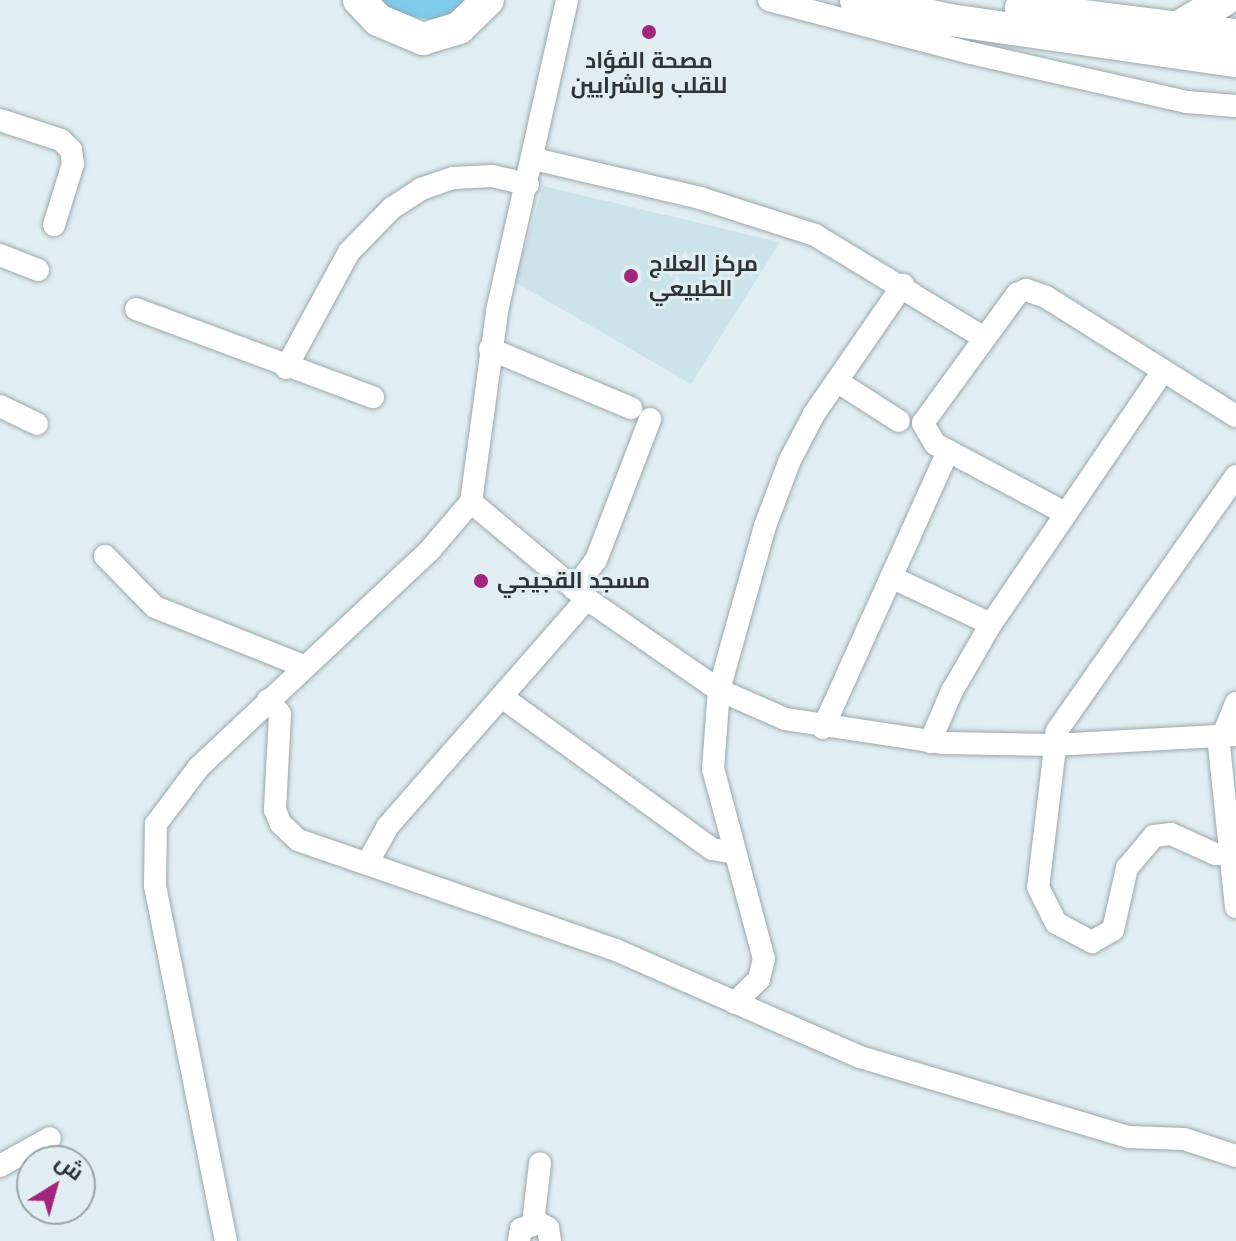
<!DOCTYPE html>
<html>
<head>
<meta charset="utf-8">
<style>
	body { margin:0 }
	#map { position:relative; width:1236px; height:1241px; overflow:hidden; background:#e0eef3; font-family:"Work Sans",Cairo,sans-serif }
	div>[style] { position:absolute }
	.built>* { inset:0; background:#cde3ec }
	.green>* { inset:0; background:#7ccceb }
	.roads { filter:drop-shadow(0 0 2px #9ba8ad) drop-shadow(0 0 2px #9ba8ad) }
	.minor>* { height:22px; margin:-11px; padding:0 11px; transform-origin:11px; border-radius:11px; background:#fff }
	.highway>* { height:32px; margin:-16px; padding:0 16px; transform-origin:16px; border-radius:16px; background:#fff }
	.dots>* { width:22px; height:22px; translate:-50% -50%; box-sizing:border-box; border:4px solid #e0eef3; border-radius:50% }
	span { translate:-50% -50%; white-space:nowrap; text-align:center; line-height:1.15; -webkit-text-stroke:6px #e0eef3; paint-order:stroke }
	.poi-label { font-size:22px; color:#2f3436; font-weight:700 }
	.left { translate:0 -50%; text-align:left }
	.north { position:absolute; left:16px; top:1145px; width:80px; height:80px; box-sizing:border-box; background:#e0eef3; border:2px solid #99a4a7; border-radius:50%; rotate:37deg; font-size:22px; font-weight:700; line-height:32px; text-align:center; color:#2f3436 }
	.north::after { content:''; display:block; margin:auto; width:28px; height:36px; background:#a2277c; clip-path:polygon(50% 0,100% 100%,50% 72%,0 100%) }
</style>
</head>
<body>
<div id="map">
	<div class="built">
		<i style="clip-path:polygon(543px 186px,780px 242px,691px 384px,515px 282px)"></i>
	</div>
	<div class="green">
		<i style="clip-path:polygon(380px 0,479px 0,440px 21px,399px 15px)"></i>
	</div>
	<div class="roads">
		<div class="minor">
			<i style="left:769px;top:0;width:209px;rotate:14.7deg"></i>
			<i style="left:971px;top:53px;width:221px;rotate:12.8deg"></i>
			<i style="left:1187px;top:102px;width:49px;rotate:4.7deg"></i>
			<i style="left:0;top:120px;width:64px;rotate:18.2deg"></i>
			<i style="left:61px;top:140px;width:14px;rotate:45deg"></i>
			<i style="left:71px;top:150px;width:14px;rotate:82deg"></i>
			<i style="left:73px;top:164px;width:64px;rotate:107.3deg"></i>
			<i style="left:534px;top:159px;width:171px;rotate:13.2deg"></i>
			<i style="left:700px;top:198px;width:121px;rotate:17.8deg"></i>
			<i style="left:815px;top:235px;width:197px;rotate:31.3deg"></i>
			<i style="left:0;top:255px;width:41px;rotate:21.5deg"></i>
			<i style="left:136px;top:309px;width:253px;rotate:20.4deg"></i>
			<i style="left:490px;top:349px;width:153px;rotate:22.7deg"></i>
			<i style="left:286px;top:368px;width:132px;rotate:-61.5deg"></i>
			<i style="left:349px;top:252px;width:62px;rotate:-45.7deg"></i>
			<i style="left:392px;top:208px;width:35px;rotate:-33deg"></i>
			<i style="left:421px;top:189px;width:34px;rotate:-19deg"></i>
			<i style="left:453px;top:178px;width:39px;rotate:-3deg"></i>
			<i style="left:492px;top:176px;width:37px;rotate:13deg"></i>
			<i style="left:838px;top:382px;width:72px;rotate:32.6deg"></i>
			<i style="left:0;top:406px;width:41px;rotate:25.9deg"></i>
			<i style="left:1236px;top:476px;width:312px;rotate:125.1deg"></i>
			<i style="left:1057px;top:731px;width:157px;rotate:96.9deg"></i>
			<i style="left:1038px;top:887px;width:40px;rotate:63.4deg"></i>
			<i style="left:1056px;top:923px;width:41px;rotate:27.8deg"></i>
			<i style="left:1092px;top:942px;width:24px;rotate:-30deg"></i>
			<i style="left:1113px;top:930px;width:64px;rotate:-77.3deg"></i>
			<i style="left:1127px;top:868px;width:42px;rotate:-49.8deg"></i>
			<i style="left:1154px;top:836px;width:17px;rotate:-7deg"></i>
			<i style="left:1171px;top:834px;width:48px;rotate:24.4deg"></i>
			<i style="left:1215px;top:854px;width:21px;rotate:3deg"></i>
			<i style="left:471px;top:502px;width:151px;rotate:39.9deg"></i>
			<i style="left:587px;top:599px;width:160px;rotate:34.6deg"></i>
			<i style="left:719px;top:690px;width:72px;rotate:23.7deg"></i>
			<i style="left:785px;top:719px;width:161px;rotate:8.6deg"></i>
			<i style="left:944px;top:743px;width:109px;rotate:1.1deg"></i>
			<i style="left:1053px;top:745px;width:183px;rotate:-3.1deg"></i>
			<i style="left:1065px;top:513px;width:147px;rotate:-152deg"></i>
			<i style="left:935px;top:444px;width:24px;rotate:-120deg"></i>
			<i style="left:923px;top:423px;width:160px;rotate:-53.9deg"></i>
			<i style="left:1017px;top:294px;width:10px;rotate:-24deg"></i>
			<i style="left:1026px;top:290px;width:21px;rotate:19deg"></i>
			<i style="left:1046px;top:297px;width:224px;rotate:32.1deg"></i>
			<i style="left:105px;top:556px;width:71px;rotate:45.6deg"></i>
			<i style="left:155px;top:607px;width:159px;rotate:21.7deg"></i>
			<i style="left:891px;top:577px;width:110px;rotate:25.2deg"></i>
			<i style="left:574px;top:589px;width:36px;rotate:-53deg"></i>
			<i style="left:596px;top:560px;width:151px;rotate:-69deg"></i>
			<i style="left:502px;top:697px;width:259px;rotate:35.9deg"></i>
			<i style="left:712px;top:849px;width:23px;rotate:10deg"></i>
			<i style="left:268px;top:700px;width:18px;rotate:49deg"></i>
			<i style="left:280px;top:714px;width:96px;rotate:93deg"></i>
			<i style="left:275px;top:810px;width:15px;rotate:67deg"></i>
			<i style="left:281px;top:824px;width:23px;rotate:43deg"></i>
			<i style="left:298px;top:840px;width:336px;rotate:19.1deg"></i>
			<i style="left:616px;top:950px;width:266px;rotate:23.7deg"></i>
			<i style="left:860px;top:1057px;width:281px;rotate:16.6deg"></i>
			<i style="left:1129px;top:1137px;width:55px;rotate:2.1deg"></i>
			<i style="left:1184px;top:1139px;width:55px;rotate:18.1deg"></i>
			<i style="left:1236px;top:703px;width:45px;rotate:112deg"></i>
			<i style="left:1219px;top:745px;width:163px;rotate:84deg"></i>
			<i style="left:823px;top:728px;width:304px;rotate:-65.7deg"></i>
			<i style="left:930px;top:742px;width:56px;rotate:-66.7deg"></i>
			<i style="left:952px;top:691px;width:78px;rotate:-59.8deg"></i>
			<i style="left:991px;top:624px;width:306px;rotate:-55.8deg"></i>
			<i style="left:368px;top:862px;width:41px;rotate:-60.9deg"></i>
			<i style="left:388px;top:826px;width:302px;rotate:-48.8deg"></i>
			<i style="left:735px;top:1003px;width:34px;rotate:-45deg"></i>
			<i style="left:759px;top:979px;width:21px;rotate:-76deg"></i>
			<i style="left:764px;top:959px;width:197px;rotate:-105deg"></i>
			<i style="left:713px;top:769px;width:79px;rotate:-85.7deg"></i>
			<i style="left:719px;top:690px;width:170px;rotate:-74.3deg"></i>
			<i style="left:765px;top:526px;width:71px;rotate:-69.3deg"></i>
			<i style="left:790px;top:460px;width:52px;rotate:-62.4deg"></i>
			<i style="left:814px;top:414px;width:157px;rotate:-55.4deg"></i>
			<i style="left:0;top:1166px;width:57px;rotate:-29.2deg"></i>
			<i style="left:533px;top:1223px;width:60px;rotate:-83.3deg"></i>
			<i style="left:226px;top:1241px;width:363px;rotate:-101.3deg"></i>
			<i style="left:155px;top:885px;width:61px;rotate:-89.1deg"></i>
			<i style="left:156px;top:824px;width:70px;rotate:-53.1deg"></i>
			<i style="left:198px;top:768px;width:318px;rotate:-43.2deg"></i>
			<i style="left:430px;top:550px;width:63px;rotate:-49.5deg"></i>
			<i style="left:471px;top:502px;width:193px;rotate:-82.2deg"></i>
			<i style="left:497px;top:311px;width:319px;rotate:-77.3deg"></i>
			<i style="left:519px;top:1241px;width:12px;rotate:-81deg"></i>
			<i style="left:521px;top:1229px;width:19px;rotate:-18deg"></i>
			<i style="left:539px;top:1223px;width:10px;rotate:29deg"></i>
			<i style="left:548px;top:1228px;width:13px;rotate:81deg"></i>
		</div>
		<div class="highway">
			<i style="left:359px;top:0;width:28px;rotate:46deg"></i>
			<i style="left:378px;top:20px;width:49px;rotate:22.9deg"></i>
			<i style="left:423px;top:39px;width:38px;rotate:-17deg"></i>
			<i style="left:459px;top:28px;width:40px;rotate:-44deg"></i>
			<i style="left:856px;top:0;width:96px;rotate:12deg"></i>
			<i style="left:950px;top:20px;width:289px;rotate:8.2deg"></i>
			<i style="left:1021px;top:8px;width:217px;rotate:7.2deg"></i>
			<i style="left:1177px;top:28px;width:55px;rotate:-30.8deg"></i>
		</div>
	</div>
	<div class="dots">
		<i style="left:649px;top:32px;background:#a2277c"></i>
		<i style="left:631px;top:276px;background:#a2277c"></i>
		<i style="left:481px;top:581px;background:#a2277c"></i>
	</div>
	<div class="poi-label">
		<span style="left:649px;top:73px">مصحة الفؤاد<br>للقلب والشرايين</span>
		<span class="left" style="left:649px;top:276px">مركز العلاج<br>الطبيعي</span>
		<span class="left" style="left:497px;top:581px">مسجد القجيجي</span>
	</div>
	<div class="north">ش</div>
</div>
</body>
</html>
